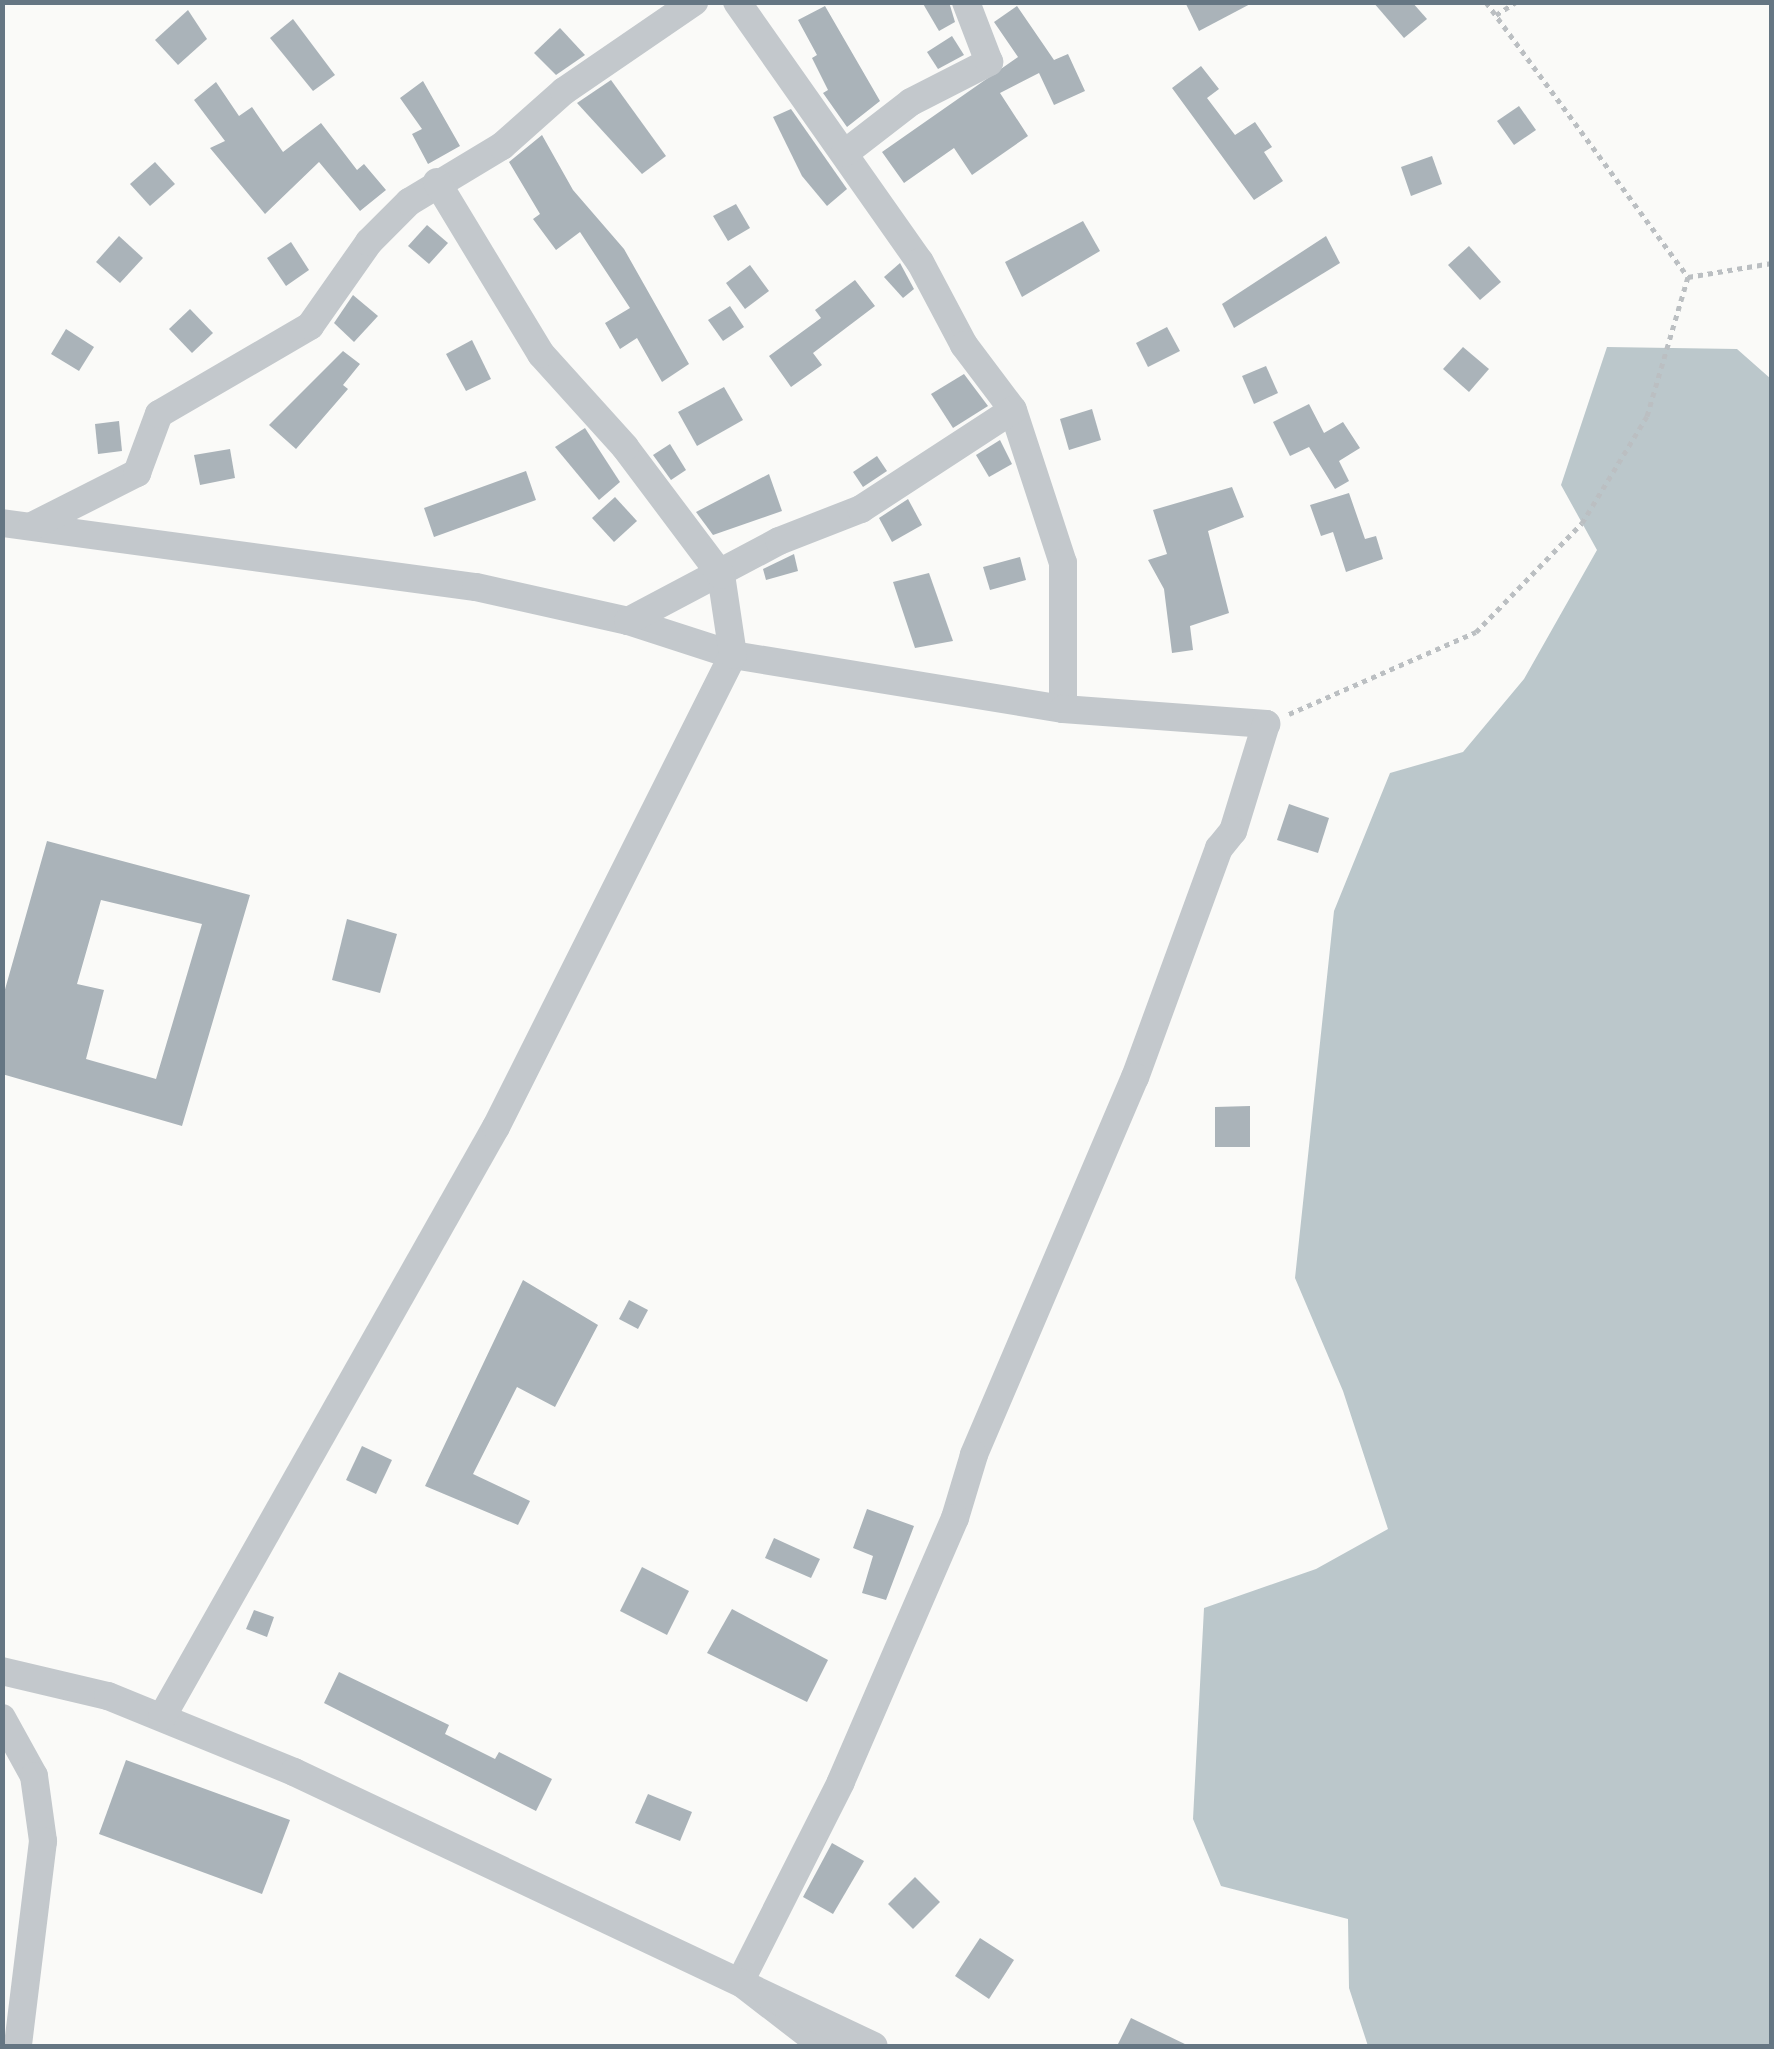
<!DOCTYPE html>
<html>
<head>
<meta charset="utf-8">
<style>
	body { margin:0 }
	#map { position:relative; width:1774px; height:2049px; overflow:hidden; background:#fafaf8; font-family:Jost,sans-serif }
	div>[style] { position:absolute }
	.water>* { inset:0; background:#bbc7cb }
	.building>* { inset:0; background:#aab3b9 }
	.path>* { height:5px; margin-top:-2.5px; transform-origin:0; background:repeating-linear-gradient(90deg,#bbbfc2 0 5px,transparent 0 10px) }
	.minor>* { height:28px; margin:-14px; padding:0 14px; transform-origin:14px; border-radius:14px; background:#c3c8cc }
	span { translate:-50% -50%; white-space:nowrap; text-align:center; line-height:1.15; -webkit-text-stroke:10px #fff; paint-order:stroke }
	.frame { position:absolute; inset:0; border:5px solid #657683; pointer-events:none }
</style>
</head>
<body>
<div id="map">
	<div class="water">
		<i style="clip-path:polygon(1607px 347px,1737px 349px,1771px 379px,1771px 2046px,1368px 2046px,1349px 1988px,1348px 1919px,1221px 1886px,1193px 1819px,1204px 1608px,1316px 1569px,1388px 1529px,1343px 1391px,1295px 1278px,1334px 911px,1390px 773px,1463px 752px,1524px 679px,1597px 550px,1561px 485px)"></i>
	</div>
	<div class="building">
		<i style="clip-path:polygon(922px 2px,949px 2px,955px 22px,939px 31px)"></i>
		<i style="clip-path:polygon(1185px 2px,1254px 2px,1199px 31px)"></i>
		<i style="clip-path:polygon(1373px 2px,1412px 2px,1427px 19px,1404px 38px)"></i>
		<i style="clip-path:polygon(825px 6px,880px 101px,847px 127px,823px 93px,828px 90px,812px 58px,817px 55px,798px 20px)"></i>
		<i style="clip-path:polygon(1017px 6px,1054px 60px,1068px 54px,1085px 91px,1054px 105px,1039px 73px,1000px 93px,1028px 136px,972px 175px,954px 148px,904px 183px,882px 152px,1018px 57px,994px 22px)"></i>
		<i style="clip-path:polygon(188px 10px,207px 39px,178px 65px,155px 40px)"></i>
		<i style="clip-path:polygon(293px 19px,335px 75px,313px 91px,270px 38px)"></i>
		<i style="clip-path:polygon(560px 28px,585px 55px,556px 75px,534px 53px)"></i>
		<i style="clip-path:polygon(952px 36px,964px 55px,938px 69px,927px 52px)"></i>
		<i style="clip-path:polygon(1201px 66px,1219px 89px,1207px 98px,1235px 135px,1255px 122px,1272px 147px,1264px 152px,1283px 181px,1254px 200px,1172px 88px)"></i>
		<i style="clip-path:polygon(611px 80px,666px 156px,642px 174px,577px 103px)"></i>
		<i style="clip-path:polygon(423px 81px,460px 146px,428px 164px,412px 134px,422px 129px,400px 98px)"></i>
		<i style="clip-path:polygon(216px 82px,239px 116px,252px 107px,283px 152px,321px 123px,357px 170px,364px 164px,386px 190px,360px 211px,319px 162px,265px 214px,210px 148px,225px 141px,194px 100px)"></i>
		<i style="clip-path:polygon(1519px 106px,1536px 130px,1514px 145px,1497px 121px)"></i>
		<i style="clip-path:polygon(791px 109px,847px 189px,827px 206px,802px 176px,773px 117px)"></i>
		<i style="clip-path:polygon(542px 135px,573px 190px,624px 249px,689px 364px,662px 382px,637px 338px,620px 349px,605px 323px,630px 308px,580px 232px,556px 250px,533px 219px,540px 214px,509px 162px)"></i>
		<i style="clip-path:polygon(1432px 156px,1442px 184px,1411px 196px,1401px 167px)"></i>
		<i style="clip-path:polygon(155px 162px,175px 184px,150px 206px,130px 184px)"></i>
		<i style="clip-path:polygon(736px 204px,750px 228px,728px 241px,713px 216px)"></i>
		<i style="clip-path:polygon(1083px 221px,1100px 251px,1022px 297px,1005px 262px)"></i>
		<i style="clip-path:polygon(427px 225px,448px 243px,429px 264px,408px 246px)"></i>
		<i style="clip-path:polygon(119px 236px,143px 258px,120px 283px,96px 262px)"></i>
		<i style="clip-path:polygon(1326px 236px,1340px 263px,1234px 328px,1222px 304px)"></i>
		<i style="clip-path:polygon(291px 242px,309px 270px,286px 286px,267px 258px)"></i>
		<i style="clip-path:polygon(1469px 246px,1501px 282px,1480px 300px,1448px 265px)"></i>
		<i style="clip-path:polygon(900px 263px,914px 289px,903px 298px,884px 277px)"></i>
		<i style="clip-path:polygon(750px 265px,769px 291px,745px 309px,726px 283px)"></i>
		<i style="clip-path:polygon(855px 280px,875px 306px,813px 353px,822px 365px,791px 387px,769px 356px,821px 318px,815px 310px)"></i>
		<i style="clip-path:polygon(353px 295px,378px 316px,354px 342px,334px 323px)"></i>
		<i style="clip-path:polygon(730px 306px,744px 327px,723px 341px,708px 320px)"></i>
		<i style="clip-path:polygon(190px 309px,213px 333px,192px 353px,169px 329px)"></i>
		<i style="clip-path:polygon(1167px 327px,1180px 351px,1148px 367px,1136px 343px)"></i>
		<i style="clip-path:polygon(66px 329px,94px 347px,79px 371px,51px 354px)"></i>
		<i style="clip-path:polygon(472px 340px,491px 379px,466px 391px,446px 354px)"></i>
		<i style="clip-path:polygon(1463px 347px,1489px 369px,1469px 392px,1443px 369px)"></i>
		<i style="clip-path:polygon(343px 351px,360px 364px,343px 385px,348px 389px,296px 449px,269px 425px)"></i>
		<i style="clip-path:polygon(1266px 366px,1278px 393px,1254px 404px,1242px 376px)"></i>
		<i style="clip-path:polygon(964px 374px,988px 406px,953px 428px,931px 394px)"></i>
		<i style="clip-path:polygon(724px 387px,743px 420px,697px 446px,678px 412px)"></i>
		<i style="clip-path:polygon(1309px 404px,1324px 433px,1343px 422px,1360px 448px,1339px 461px,1349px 481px,1335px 489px,1309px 447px,1290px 456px,1273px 422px)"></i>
		<i style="clip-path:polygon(1092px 409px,1101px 440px,1069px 450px,1060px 419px)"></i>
		<i style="clip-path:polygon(119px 421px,122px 451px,98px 454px,95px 424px)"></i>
		<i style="clip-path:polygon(585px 428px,620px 482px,599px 500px,555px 447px)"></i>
		<i style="clip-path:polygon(1000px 440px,1012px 464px,989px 477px,976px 455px)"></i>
		<i style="clip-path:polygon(670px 444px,686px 470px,671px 480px,653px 455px)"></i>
		<i style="clip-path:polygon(230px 449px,235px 478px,200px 485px,194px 455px)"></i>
		<i style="clip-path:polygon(877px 456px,887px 471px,863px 487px,853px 472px)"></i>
		<i style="clip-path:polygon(526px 471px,536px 500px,434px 537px,424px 508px)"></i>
		<i style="clip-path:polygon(769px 474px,782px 511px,713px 535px,696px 512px)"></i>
		<i style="clip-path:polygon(1232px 487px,1244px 517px,1208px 531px,1229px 613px,1190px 626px,1193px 650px,1172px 653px,1164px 589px,1148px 560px,1167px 554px,1153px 510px)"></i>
		<i style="clip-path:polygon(1349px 493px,1365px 539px,1376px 536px,1383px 559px,1346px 572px,1333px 532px,1321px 536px,1310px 505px)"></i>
		<i style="clip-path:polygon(615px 497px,637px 521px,614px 542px,592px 518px)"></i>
		<i style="clip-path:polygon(908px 499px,922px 525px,892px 542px,879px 518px)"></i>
		<i style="clip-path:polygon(794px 554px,798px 571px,766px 580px,763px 569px)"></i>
		<i style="clip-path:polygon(1020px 557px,1026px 580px,990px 590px,983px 567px)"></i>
		<i style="clip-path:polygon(929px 573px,953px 641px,915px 648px,893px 582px)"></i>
		<i style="clip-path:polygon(1289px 804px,1329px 818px,1318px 853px,1277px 840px)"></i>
		<i style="clip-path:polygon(evenodd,47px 841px,250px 895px,182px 1126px,2px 1074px,2px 1000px,47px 841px,101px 900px,202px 924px,156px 1079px,86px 1059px,104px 990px,77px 984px,101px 900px)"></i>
		<i style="clip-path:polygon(347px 919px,397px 934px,380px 993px,332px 980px)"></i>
		<i style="clip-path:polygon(1250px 1106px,1250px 1147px,1215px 1147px,1215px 1107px)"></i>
		<i style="clip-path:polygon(523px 1280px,598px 1325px,555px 1407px,517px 1387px,473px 1474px,530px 1501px,518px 1525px,425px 1486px)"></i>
		<i style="clip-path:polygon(629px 1300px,648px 1310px,638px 1329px,619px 1319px)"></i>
		<i style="clip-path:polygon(362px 1446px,392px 1460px,376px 1494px,346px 1480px)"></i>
		<i style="clip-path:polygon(867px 1509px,914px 1526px,886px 1600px,862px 1593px,873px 1556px,853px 1548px)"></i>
		<i style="clip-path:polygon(774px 1538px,820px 1559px,811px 1578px,765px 1558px)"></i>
		<i style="clip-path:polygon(642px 1567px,689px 1591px,667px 1635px,620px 1611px)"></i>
		<i style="clip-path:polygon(732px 1609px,828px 1660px,807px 1702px,707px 1653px)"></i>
		<i style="clip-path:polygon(254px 1610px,274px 1617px,267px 1637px,246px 1629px)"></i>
		<i style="clip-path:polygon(339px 1672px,449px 1725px,445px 1734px,495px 1759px,499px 1752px,552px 1779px,536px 1811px,324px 1703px)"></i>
		<i style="clip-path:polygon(126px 1760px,290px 1820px,262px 1894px,99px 1834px)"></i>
		<i style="clip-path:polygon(648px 1794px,692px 1812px,680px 1841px,635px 1823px)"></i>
		<i style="clip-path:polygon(832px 1843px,864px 1861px,833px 1914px,803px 1897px)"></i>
		<i style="clip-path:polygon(915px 1877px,940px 1902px,913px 1929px,888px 1904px)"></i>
		<i style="clip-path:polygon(980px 1938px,1014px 1960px,989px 1999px,955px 1976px)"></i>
		<i style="clip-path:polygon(1131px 2018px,1189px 2046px,1117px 2046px)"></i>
	</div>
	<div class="path">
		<i style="left:1486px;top:2px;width:341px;rotate:53.7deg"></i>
		<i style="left:1496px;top:15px;width:24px;rotate:-33deg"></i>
		<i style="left:1688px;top:277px;width:85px;rotate:-9.5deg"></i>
		<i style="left:1289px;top:714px;width:204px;rotate:-23.7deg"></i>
		<i style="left:1476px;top:632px;width:152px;rotate:-45.8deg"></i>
		<i style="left:1582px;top:523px;width:125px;rotate:-58.7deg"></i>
		<i style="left:1647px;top:416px;width:145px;rotate:-73.6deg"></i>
	</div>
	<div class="minor">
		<i style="left:737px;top:2px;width:318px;rotate:54.9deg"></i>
		<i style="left:920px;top:262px;width:94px;rotate:62.1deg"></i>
		<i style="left:964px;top:345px;width:81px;rotate:53deg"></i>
		<i style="left:1013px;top:410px;width:161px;rotate:71.9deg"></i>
		<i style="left:1063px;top:563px;width:146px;rotate:90deg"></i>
		<i style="left:845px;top:153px;width:83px;rotate:-37.7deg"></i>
		<i style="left:911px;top:102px;width:88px;rotate:-27.1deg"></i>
		<i style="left:989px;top:62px;width:64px;rotate:-111deg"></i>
		<i style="left:2px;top:523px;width:478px;rotate:7.7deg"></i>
		<i style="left:476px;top:587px;width:156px;rotate:12.6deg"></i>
		<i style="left:628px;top:621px;width:110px;rotate:17.9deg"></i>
		<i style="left:733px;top:655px;width:334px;rotate:9.3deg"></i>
		<i style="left:1063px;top:709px;width:204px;rotate:4.2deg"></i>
		<i style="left:1266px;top:724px;width:112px;rotate:107.1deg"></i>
		<i style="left:1233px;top:831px;width:22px;rotate:129deg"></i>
		<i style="left:1219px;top:848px;width:244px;rotate:110.1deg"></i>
		<i style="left:1135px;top:1077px;width:411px;rotate:113.1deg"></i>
		<i style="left:974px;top:1455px;width:66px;rotate:106.8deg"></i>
		<i style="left:955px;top:1518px;width:288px;rotate:113.4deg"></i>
		<i style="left:841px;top:1782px;width:224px;rotate:116.8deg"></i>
		<i style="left:740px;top:1982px;width:105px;rotate:37.6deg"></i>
		<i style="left:32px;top:526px;width:118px;rotate:-26.8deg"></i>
		<i style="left:137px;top:473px;width:63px;rotate:-69.6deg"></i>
		<i style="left:159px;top:414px;width:175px;rotate:-30.2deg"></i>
		<i style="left:310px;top:326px;width:103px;rotate:-54.9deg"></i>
		<i style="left:369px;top:242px;width:57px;rotate:-45deg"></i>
		<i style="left:409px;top:202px;width:109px;rotate:-31.1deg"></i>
		<i style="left:502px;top:146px;width:83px;rotate:-41.6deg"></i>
		<i style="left:564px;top:91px;width:158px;rotate:-34.4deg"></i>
		<i style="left:628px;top:621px;width:171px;rotate:-27.9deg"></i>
		<i style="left:779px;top:541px;width:88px;rotate:-21.3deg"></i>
		<i style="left:861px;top:509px;width:181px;rotate:-33.1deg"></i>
		<i style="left:2px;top:1671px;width:109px;rotate:13.3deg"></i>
		<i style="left:108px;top:1696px;width:201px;rotate:22.2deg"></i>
		<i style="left:294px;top:1772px;width:641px;rotate:25.29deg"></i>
		<i style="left:162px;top:1717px;width:678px;rotate:-60.49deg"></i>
		<i style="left:496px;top:1127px;width:528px;rotate:-63.34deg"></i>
		<i style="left:733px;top:655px;width:81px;rotate:-98.5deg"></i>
		<i style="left:721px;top:575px;width:160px;rotate:-126.9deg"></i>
		<i style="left:625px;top:447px;width:125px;rotate:-132.1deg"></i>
		<i style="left:541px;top:354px;width:201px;rotate:-121.2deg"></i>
		<i style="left:2px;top:1718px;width:66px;rotate:61.1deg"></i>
		<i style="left:34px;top:1776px;width:66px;rotate:82.1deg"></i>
		<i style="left:43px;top:1841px;width:207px;rotate:97deg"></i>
	</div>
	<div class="frame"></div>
</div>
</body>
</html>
